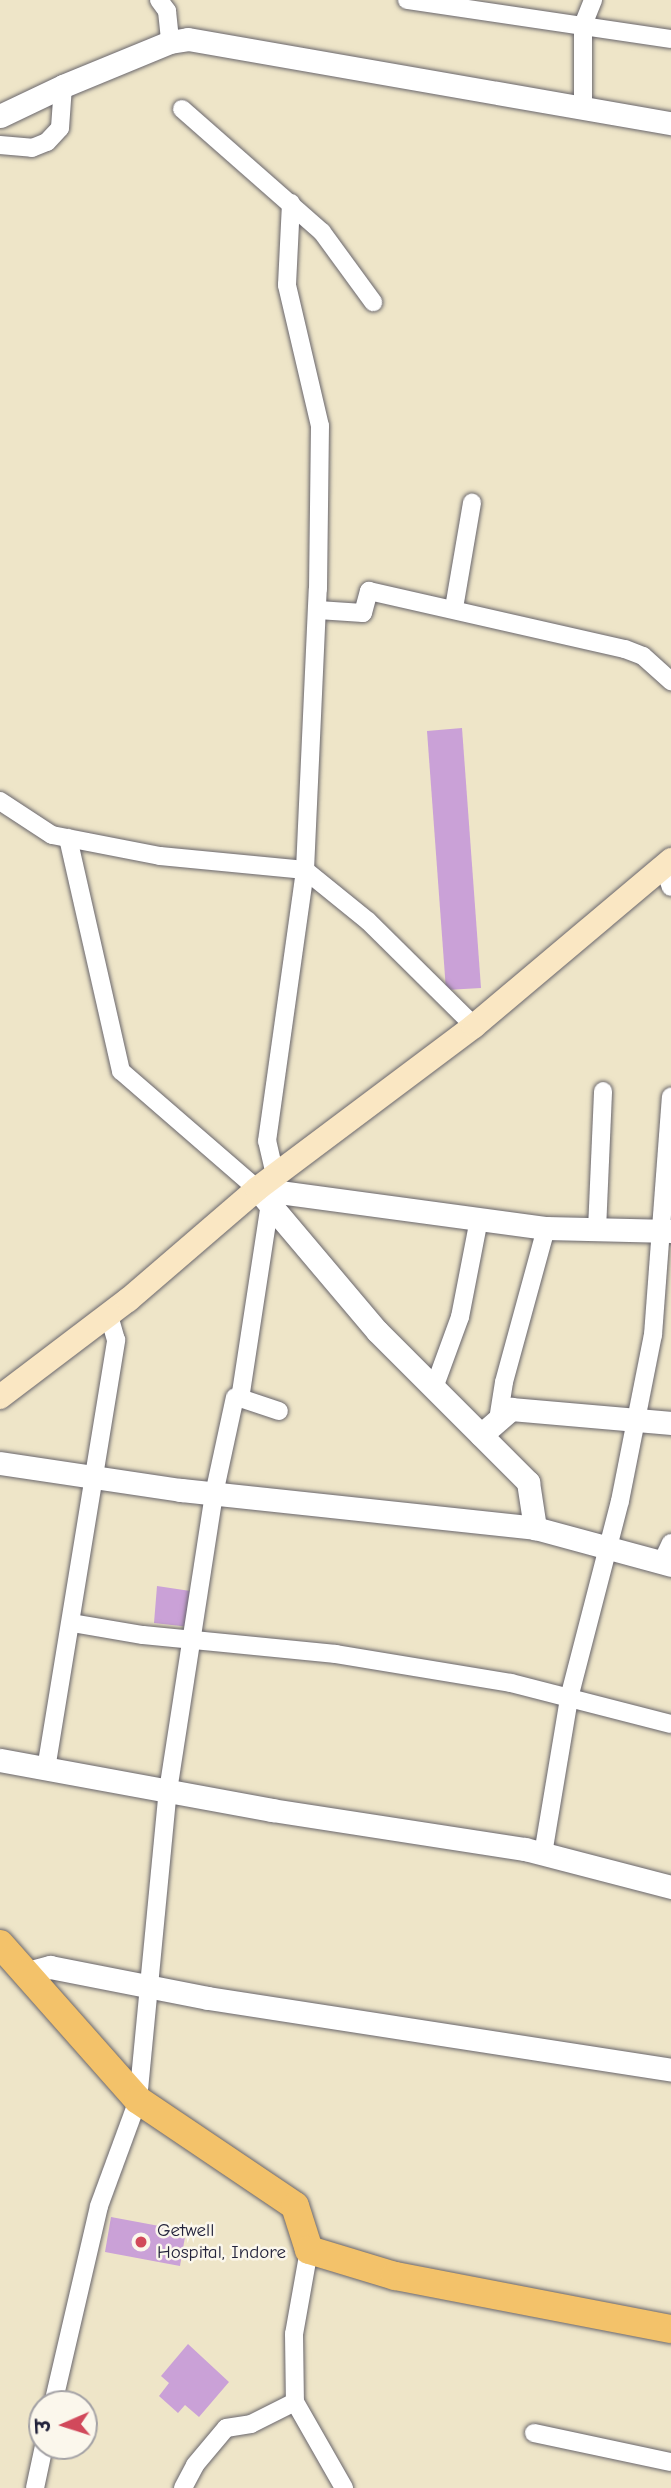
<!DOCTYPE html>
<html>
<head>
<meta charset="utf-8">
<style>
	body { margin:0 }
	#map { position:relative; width:671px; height:2488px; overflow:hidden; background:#eee5c8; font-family:"Comic Neue","Playpen Sans Deva",sans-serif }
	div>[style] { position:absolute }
	.building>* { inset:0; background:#caa1d7 }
	.roads { filter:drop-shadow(0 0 2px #69666c) drop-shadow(0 0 2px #69666c) }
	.minor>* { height:18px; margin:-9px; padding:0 9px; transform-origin:9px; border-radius:9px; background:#fff }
	.tertiary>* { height:23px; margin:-11.5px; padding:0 11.5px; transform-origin:11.5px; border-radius:11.5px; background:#fff }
	.secondary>* { height:24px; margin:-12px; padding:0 12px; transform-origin:12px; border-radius:12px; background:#fae7c3 }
	.primary>* { height:28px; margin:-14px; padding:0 14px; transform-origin:14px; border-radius:14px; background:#f3c26a }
	.dots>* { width:19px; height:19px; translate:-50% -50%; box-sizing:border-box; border:4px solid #fbf7ec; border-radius:50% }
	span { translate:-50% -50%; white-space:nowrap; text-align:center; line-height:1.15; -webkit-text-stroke:5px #fbf7ec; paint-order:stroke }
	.poi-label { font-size:19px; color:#22223b }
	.left { translate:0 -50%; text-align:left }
	.north { position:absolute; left:28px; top:2390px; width:70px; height:70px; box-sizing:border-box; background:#fbf7ec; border:2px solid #a4a2a5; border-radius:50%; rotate:267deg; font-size:19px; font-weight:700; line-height:28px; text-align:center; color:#22223b }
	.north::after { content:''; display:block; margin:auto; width:24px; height:32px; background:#d1495b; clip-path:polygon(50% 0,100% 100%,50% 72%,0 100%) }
</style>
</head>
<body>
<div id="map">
	<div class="building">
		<i style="clip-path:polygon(462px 728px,481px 988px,446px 990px,427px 731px)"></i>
		<i style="clip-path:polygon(157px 1586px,197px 1592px,190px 1627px,154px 1623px)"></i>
		<i style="clip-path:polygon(111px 2217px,186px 2231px,180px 2266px,105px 2252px)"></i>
		<i style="clip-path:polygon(188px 2344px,229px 2382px,199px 2417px,185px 2405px,178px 2413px,159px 2396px,169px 2383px,161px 2376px)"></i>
	</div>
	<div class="roads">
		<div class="minor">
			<i style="left:159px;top:0;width:14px;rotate:54deg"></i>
			<i style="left:167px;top:11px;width:31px;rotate:84deg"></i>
			<i style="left:407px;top:0;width:267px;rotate:8.4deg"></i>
			<i style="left:182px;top:109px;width:186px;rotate:41.3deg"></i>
			<i style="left:322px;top:232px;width:87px;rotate:53.9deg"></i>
			<i style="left:583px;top:109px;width:84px;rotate:-90deg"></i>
			<i style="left:583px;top:25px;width:27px;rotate:-68deg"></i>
			<i style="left:0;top:145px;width:32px;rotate:5deg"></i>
			<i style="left:32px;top:148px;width:16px;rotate:-22deg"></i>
			<i style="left:47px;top:142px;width:19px;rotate:-47deg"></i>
			<i style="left:60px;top:128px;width:42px;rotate:-85.9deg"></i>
			<i style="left:454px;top:608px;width:107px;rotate:-80.3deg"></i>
			<i style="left:318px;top:610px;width:45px;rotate:3.8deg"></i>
			<i style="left:363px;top:613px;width:23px;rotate:-75deg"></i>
			<i style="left:369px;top:591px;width:262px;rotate:12.8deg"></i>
			<i style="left:625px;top:649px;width:19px;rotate:21deg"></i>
			<i style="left:643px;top:656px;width:38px;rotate:42deg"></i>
			<i style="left:0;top:801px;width:62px;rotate:33.2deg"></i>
			<i style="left:52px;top:835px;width:110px;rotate:11deg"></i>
			<i style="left:160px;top:856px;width:146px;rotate:5.5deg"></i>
			<i style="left:305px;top:870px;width:81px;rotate:39deg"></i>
			<i style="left:368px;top:921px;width:149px;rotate:44.7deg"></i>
			<i style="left:68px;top:838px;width:239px;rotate:77.2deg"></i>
			<i style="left:121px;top:1071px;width:180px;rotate:40.9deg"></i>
			<i style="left:664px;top:866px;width:22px;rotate:72deg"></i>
			<i style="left:275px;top:1175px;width:35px;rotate:-103deg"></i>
			<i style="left:267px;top:1141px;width:274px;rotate:-82deg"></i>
			<i style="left:305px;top:870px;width:281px;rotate:-87.4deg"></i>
			<i style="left:318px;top:589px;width:163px;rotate:-89.3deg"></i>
			<i style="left:320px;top:426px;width:145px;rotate:-103.2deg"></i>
			<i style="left:287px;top:285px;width:82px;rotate:-87.2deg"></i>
			<i style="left:270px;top:1203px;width:197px;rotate:98.7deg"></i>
			<i style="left:240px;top:1398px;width:41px;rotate:18.4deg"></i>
			<i style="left:597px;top:1230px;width:139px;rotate:-87.5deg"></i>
			<i style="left:434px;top:1388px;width:76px;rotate:-69.9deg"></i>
			<i style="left:460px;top:1317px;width:100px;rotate:-79deg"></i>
			<i style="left:498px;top:1420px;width:38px;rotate:-81deg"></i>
			<i style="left:504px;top:1382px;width:160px;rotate:-74.7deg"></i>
			<i style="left:662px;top:1562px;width:21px;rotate:-65deg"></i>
			<i style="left:72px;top:1623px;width:72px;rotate:9.6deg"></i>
			<i style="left:143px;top:1635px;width:194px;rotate:5.6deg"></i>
			<i style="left:336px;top:1654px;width:177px;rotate:9.4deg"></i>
			<i style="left:511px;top:1683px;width:165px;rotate:14.4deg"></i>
			<i style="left:46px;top:1769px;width:435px;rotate:-80.7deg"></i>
			<i style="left:116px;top:1340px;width:26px;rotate:-106deg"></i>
			<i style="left:543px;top:1854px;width:158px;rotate:-80.5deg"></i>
			<i style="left:569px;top:1698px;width:203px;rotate:-75.5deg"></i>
			<i style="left:620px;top:1501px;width:169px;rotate:-78.8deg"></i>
			<i style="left:653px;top:1335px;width:239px;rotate:-85.7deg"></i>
			<i style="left:309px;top:2250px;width:85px;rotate:100.1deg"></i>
			<i style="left:294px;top:2334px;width:68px;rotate:89.2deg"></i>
			<i style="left:295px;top:2402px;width:99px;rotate:60.3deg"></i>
			<i style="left:53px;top:2404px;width:203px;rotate:-76.9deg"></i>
			<i style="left:99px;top:2206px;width:113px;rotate:-69.8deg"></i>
			<i style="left:138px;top:2100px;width:310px;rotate:-84.5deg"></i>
			<i style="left:168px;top:1791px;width:301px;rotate:-81.2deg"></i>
			<i style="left:214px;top:1494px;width:99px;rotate:-77.8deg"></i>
			<i style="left:534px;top:2433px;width:140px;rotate:12deg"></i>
			<i style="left:35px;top:2488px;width:43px;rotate:-77.9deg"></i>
			<i style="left:183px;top:2488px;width:26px;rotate:-62deg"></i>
			<i style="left:195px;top:2465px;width:48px;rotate:-50deg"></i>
			<i style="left:226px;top:2428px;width:25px;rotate:-9deg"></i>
			<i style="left:251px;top:2424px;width:49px;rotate:-26.6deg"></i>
		</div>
		<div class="tertiary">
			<i style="left:0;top:116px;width:70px;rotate:-25.5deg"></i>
			<i style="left:63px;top:86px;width:116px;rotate:-22.4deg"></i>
			<i style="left:170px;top:42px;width:18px;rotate:-9deg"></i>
			<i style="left:188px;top:39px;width:490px;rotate:9.9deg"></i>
			<i style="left:257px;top:1189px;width:186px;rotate:49.8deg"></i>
			<i style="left:377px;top:1331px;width:214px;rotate:45deg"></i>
			<i style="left:528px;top:1482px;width:47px;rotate:81.3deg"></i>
			<i style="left:535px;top:1528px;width:141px;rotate:15.2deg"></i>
			<i style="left:257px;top:1189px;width:292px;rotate:7.7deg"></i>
			<i style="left:546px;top:1228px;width:125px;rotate:1.4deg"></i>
			<i style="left:481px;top:1435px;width:40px;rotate:-41deg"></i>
			<i style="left:511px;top:1409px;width:161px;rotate:5deg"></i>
			<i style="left:0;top:1463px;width:183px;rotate:8.5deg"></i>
			<i style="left:181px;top:1490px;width:356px;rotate:6.1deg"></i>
			<i style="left:0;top:1760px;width:277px;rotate:10.4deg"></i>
			<i style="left:272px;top:1810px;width:256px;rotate:8.8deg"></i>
			<i style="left:525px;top:1849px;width:151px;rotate:14.6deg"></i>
			<i style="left:27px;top:1973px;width:24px;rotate:-15deg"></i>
			<i style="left:50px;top:1967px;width:161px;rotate:11.1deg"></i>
			<i style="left:208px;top:1998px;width:469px;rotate:8.8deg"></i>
		</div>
		<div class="secondary">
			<i style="left:0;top:1397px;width:161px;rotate:-37.2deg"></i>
			<i style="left:128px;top:1300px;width:170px;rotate:-40.7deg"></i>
			<i style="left:257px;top:1189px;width:271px;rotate:-36.9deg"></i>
			<i style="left:474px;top:1026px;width:258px;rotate:-40.1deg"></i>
		</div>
		<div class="primary">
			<i style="left:0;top:1944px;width:208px;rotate:48.5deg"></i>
			<i style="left:138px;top:2100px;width:189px;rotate:34deg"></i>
			<i style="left:295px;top:2206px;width:46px;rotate:72.3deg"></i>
			<i style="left:309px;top:2250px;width:90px;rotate:16.8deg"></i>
			<i style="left:395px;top:2276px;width:281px;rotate:10.9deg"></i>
		</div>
	</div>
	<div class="dots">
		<i style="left:141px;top:2242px;background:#d1495b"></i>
	</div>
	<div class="poi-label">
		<span class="left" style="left:157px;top:2242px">Getwell<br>Hospital, Indore</span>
	</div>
	<div class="north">उ</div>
</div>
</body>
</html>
